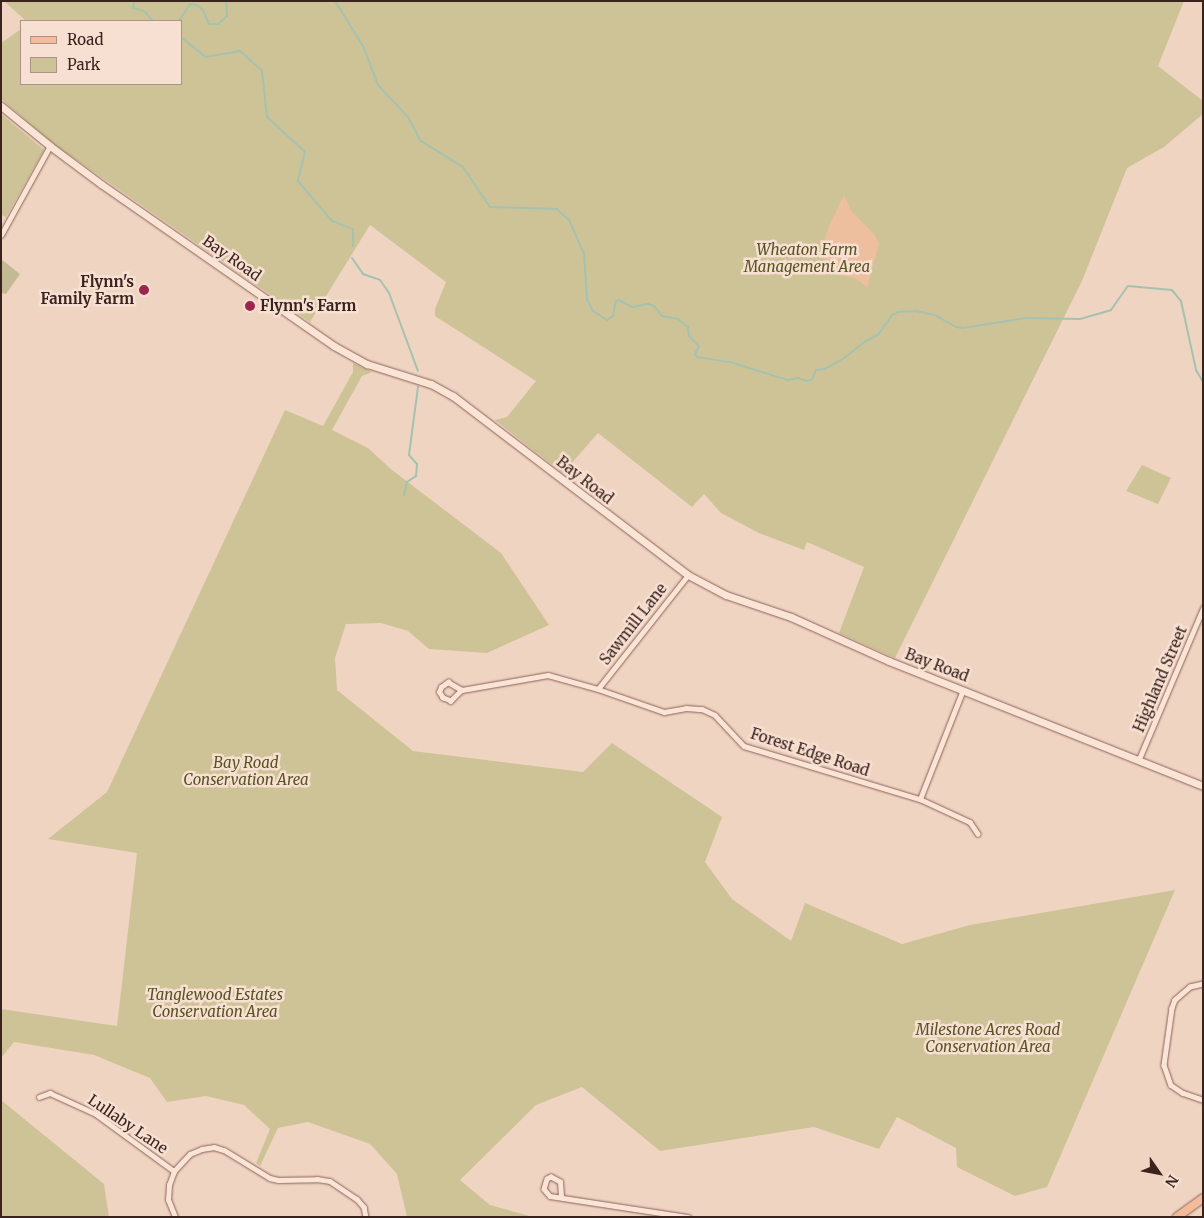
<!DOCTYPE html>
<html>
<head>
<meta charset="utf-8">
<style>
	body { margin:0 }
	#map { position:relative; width:1204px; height:1218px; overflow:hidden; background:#f0d4c2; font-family:Merriweather,serif }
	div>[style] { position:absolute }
	.green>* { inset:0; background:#cec396 }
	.sand>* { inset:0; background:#edbf9e }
	.cemetery>* { inset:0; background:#c3ba95 }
	.stream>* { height:2px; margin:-1px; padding:0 1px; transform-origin:1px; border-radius:1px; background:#a5c2b0 }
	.roads { filter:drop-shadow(0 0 1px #8b6359) drop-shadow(0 0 1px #8b6359) }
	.minor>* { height:4.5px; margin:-2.25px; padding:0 2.25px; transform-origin:2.25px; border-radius:2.25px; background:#fae4d6 }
	.secondary>* { height:7px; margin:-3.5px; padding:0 3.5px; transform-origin:3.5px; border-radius:3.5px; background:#fae4d6 }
	.primary>* { height:8px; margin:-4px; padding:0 4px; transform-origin:4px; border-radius:4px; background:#f4ba99 }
	.dots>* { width:14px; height:14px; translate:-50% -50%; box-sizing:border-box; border:2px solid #f7e0d2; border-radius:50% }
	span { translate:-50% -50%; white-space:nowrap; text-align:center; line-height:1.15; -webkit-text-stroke:5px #f7e0d2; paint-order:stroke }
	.park-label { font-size:15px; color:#575323; font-style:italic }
	.street-label { font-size:15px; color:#3a221d }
	.poi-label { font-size:15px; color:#3a221d; font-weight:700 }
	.right { translate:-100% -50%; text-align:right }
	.left { translate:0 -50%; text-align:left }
	.frame { position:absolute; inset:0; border:2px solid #3a221d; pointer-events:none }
	.legend { position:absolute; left:20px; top:20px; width:162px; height:65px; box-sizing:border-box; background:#f7e0d2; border:1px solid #ab948a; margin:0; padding:6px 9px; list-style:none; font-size:15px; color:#3a221d }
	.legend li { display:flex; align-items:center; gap:10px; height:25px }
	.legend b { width:25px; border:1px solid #ab948a }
	.north { position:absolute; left:1134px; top:1148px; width:50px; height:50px; -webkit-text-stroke:4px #f7e0d2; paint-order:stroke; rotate:123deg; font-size:14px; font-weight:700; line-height:20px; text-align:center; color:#3a221d }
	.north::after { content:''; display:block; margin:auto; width:18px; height:22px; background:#3a221d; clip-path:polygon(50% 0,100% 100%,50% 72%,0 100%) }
</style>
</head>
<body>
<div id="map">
	<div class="green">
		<i style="clip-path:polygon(4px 1px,1184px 1px,1158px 66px,1203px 101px,1203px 114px,1164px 147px,1127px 168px,1082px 281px,895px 658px,839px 633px,864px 567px,807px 542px,804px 550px,759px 533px,721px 513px,704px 494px,692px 507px,598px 433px,563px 473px,495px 420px,507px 417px,536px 381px,435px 316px,435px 309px,446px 282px,370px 225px,310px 322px,55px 145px,1px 99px,1px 43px,21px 29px,21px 84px,181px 84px,181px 21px,26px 21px)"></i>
		<i style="clip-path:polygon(1px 114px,44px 150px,6px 217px,1px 215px)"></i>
		<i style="clip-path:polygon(353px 363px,372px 372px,362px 376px,332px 430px,368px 448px,392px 470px,501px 553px,549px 625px,487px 653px,429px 649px,408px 631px,381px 623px,346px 624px,335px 658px,337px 690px,413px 751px,583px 772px,612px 743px,722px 817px,705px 862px,732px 899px,791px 941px,805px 903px,902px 944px,970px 925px,1175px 890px,1047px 1187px,1015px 1196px,957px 1167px,956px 1148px,897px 1117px,879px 1149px,814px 1127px,660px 1151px,582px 1087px,536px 1105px,460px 1180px,490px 1205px,533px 1217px,407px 1217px,397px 1174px,370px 1144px,308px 1122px,278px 1128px,260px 1166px,256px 1163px,270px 1129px,244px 1105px,206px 1096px,167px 1102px,150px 1078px,94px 1055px,14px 1042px,1px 1058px,1px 1009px,117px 1026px,137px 853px,48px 839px,107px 792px,285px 410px,323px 426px,353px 372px)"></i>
		<i style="clip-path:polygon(1142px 465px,1171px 478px,1158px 504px,1126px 491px)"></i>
		<i style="clip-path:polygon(1px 1100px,104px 1184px,109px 1217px,1px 1217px)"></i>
	</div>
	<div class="sand">
		<i style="clip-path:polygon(844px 195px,851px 211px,875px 235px,879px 244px,867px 287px,855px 278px,830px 273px,821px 250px,829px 226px)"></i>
	</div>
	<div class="cemetery">
		<i style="clip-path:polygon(1px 259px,20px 274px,6px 294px,1px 293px)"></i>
	</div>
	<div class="stream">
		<i style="left:134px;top:1px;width:7px;rotate:98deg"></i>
		<i style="left:133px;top:8px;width:11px;rotate:15deg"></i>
		<i style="left:144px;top:11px;width:13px;rotate:48deg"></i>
		<i style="left:335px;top:1px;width:53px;rotate:58.1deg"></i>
		<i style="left:363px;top:46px;width:42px;rotate:69deg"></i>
		<i style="left:378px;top:85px;width:44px;rotate:46.8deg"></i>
		<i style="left:408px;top:117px;width:27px;rotate:62deg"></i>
		<i style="left:421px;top:141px;width:49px;rotate:31.8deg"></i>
		<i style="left:463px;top:167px;width:48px;rotate:56deg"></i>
		<i style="left:490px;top:207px;width:67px;rotate:1.7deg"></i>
		<i style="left:557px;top:209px;width:16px;rotate:43deg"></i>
		<i style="left:569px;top:220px;width:36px;rotate:66deg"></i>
		<i style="left:584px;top:253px;width:46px;rotate:86.3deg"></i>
		<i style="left:587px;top:299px;width:13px;rotate:63deg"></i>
		<i style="left:593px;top:311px;width:17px;rotate:33deg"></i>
		<i style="left:607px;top:320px;width:7px;rotate:-34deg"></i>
		<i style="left:613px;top:316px;width:15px;rotate:-79deg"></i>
		<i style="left:616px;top:301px;width:3px;rotate:-18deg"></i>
		<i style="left:619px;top:300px;width:15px;rotate:28deg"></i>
		<i style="left:632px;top:307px;width:16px;rotate:-11deg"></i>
		<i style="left:648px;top:304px;width:6px;rotate:18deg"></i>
		<i style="left:654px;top:306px;width:13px;rotate:51deg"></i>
		<i style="left:662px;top:316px;width:16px;rotate:11deg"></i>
		<i style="left:678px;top:319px;width:13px;rotate:39deg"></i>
		<i style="left:688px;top:327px;width:9px;rotate:84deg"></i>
		<i style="left:689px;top:336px;width:14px;rotate:45deg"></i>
		<i style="left:699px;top:346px;width:9px;rotate:117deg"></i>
		<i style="left:695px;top:354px;width:4px;rotate:56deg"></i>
		<i style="left:697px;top:357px;width:36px;rotate:9deg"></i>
		<i style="left:733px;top:363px;width:58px;rotate:17.2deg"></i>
		<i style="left:788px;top:380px;width:10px;rotate:-11deg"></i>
		<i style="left:798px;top:378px;width:10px;rotate:17deg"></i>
		<i style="left:808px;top:381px;width:4px;rotate:-27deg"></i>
		<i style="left:812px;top:379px;width:10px;rotate:-66deg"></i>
		<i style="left:816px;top:370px;width:9px;rotate:-6deg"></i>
		<i style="left:825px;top:369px;width:22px;rotate:-30deg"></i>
		<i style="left:844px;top:358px;width:28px;rotate:-38deg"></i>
		<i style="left:866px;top:341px;width:13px;rotate:-27deg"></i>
		<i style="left:878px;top:335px;width:24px;rotate:-55deg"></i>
		<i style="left:892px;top:315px;width:7px;rotate:-27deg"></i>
		<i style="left:898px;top:312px;width:18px;rotate:-3deg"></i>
		<i style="left:916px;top:311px;width:19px;rotate:12deg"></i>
		<i style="left:935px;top:315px;width:24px;rotate:30deg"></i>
		<i style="left:956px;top:327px;width:7px;rotate:8deg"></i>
		<i style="left:963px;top:328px;width:64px;rotate:-9deg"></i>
		<i style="left:1026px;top:318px;width:54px;rotate:1.1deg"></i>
		<i style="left:1080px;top:319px;width:32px;rotate:-16deg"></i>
		<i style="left:1111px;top:310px;width:29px;rotate:-55deg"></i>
		<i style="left:1128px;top:286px;width:44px;rotate:5.2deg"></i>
		<i style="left:1172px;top:290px;width:14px;rotate:51deg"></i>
		<i style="left:1181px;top:301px;width:71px;rotate:77.7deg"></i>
		<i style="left:1196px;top:370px;width:14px;rotate:60deg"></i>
		<i style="left:179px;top:21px;width:20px;rotate:-57deg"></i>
		<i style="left:190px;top:4px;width:7px;rotate:8deg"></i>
		<i style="left:197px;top:5px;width:8px;rotate:40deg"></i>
		<i style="left:203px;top:10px;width:15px;rotate:67deg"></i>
		<i style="left:209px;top:24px;width:9px"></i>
		<i style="left:218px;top:24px;width:12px;rotate:-42deg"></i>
		<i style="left:227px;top:16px;width:15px;rotate:-94deg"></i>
		<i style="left:181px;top:37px;width:32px;rotate:39deg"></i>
		<i style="left:206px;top:57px;width:35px;rotate:-10deg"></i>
		<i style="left:240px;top:51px;width:30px;rotate:42deg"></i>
		<i style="left:262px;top:71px;width:46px;rotate:83.8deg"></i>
		<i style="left:267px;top:117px;width:52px;rotate:42.6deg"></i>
		<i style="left:305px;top:152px;width:30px;rotate:104deg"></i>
		<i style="left:298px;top:181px;width:52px;rotate:49.6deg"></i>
		<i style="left:332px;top:221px;width:22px;rotate:21deg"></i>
		<i style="left:353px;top:229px;width:17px;rotate:90deg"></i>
		<i style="left:352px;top:258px;width:19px;rotate:55deg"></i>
		<i style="left:363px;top:274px;width:18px;rotate:19deg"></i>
		<i style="left:380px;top:280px;width:16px;rotate:55deg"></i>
		<i style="left:389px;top:293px;width:83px;rotate:69.6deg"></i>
		<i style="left:404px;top:495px;width:13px;rotate:-77deg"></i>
		<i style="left:407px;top:482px;width:11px;rotate:-34deg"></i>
		<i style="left:416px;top:476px;width:12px;rotate:-85deg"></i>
		<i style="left:417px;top:464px;width:12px;rotate:-132deg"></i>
		<i style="left:409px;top:455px;width:69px;rotate:-82.5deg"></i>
	</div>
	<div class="roads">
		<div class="minor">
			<i style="left:1px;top:235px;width:102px;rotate:-61.2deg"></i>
			<i style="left:448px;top:682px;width:16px;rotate:30deg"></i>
			<i style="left:462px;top:690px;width:16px;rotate:135deg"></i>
			<i style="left:451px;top:701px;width:9px;rotate:-159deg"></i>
			<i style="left:443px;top:698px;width:7px;rotate:-124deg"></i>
			<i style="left:439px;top:692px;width:5px;rotate:-68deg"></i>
			<i style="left:441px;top:687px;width:9px;rotate:-36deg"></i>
			<i style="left:598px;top:689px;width:145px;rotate:-51.7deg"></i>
			<i style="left:462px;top:690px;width:87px;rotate:-9.9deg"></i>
			<i style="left:548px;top:675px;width:52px;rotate:15.6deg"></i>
			<i style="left:598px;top:689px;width:70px;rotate:19.2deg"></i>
			<i style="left:664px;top:712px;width:22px;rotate:-10deg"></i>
			<i style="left:686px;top:708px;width:16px;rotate:4deg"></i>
			<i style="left:702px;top:709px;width:14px;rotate:25deg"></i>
			<i style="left:715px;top:715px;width:42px;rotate:46.9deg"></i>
			<i style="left:744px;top:746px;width:184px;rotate:16.8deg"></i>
			<i style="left:920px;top:799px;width:55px;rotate:24.7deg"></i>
			<i style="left:970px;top:822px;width:14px;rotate:56deg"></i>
			<i style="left:1139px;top:759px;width:164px;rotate:-67deg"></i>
			<i style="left:920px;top:799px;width:117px;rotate:-68.5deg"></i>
			<i style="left:1203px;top:984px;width:13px;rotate:167deg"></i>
			<i style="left:1190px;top:987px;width:20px;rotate:139deg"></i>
			<i style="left:1175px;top:1000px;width:9px;rotate:111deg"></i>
			<i style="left:1172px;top:1008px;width:58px;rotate:98deg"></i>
			<i style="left:1164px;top:1065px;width:21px;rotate:71deg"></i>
			<i style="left:1171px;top:1085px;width:14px;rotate:34deg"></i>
			<i style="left:1183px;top:1093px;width:21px;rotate:19deg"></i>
			<i style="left:39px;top:1097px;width:12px;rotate:-20deg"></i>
			<i style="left:50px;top:1093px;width:51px;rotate:24.5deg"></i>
			<i style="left:96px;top:1114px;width:97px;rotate:36.2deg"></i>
			<i style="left:561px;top:1196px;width:14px;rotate:-94deg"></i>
			<i style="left:560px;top:1182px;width:10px;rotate:-151deg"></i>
			<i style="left:551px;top:1177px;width:4px;rotate:153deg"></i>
			<i style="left:547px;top:1179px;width:10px;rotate:107deg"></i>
			<i style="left:544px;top:1189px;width:9px;rotate:49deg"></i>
			<i style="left:550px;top:1196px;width:140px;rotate:8.7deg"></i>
			<i style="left:175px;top:1217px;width:18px;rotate:-112deg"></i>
			<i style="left:168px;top:1200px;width:15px;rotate:-86deg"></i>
			<i style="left:169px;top:1185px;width:15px;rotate:-70deg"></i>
			<i style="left:174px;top:1171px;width:23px;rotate:-47deg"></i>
			<i style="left:190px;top:1154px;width:13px;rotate:-23deg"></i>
			<i style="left:202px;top:1149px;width:12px;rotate:-9deg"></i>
			<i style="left:214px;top:1147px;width:10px;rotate:17deg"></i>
			<i style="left:224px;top:1150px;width:54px;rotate:31.3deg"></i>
			<i style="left:270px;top:1178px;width:8px;rotate:14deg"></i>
			<i style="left:278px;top:1180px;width:39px;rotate:-1deg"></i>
			<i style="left:317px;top:1179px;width:13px;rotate:9deg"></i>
			<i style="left:330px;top:1181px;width:32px;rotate:34deg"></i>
			<i style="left:357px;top:1199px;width:11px;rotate:49deg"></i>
			<i style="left:364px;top:1207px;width:10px;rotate:79deg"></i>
		</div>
		<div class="secondary">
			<i style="left:1px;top:106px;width:63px;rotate:39.2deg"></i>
			<i style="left:50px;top:146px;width:64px;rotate:36.7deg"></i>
			<i style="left:101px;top:184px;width:284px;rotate:34.8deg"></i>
			<i style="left:334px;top:346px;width:38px;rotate:29deg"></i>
			<i style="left:367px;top:364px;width:67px;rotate:17.4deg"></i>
			<i style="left:431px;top:384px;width:25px;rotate:29deg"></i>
			<i style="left:453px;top:396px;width:295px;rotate:37.3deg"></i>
			<i style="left:688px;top:575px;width:43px;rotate:27.8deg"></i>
			<i style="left:726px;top:595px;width:69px;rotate:18.7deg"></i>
			<i style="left:791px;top:617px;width:107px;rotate:24.2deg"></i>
			<i style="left:889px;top:661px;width:338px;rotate:21.7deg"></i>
		</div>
		<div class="primary">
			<i style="left:1177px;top:1217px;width:32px;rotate:-36deg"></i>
		</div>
	</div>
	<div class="dots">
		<i style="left:144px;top:290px;background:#9c264d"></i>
		<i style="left:250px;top:306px;background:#9c264d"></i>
	</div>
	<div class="park-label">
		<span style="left:807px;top:258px">Wheaton Farm<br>Management Area</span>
		<span style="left:246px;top:771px">Bay Road<br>Conservation Area</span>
		<span style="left:215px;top:1003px">Tanglewood Estates<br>Conservation Area</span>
		<span style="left:988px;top:1038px">Milestone Acres Road<br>Conservation Area</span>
	</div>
	<div class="street-label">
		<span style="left:232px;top:258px;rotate:35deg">Bay Road</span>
		<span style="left:585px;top:480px;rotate:38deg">Bay Road</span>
		<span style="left:633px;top:624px;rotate:-52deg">Sawmill Lane</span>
		<span style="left:937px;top:665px;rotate:21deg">Bay Road</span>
		<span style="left:1160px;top:679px;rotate:-67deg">Highland Street</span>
		<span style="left:810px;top:752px;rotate:18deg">Forest Edge Road</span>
		<span style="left:128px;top:1124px;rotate:34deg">Lullaby Lane</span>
	</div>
	<div class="poi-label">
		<span class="right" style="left:134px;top:290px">Flynn's<br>Family Farm</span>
		<span class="left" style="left:260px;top:306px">Flynn's Farm</span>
	</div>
	<div class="frame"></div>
	<ul class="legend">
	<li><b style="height:6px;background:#f4ba99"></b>Road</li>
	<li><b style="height:14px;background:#cec396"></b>Park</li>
	</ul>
	<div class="north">N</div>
</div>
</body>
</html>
